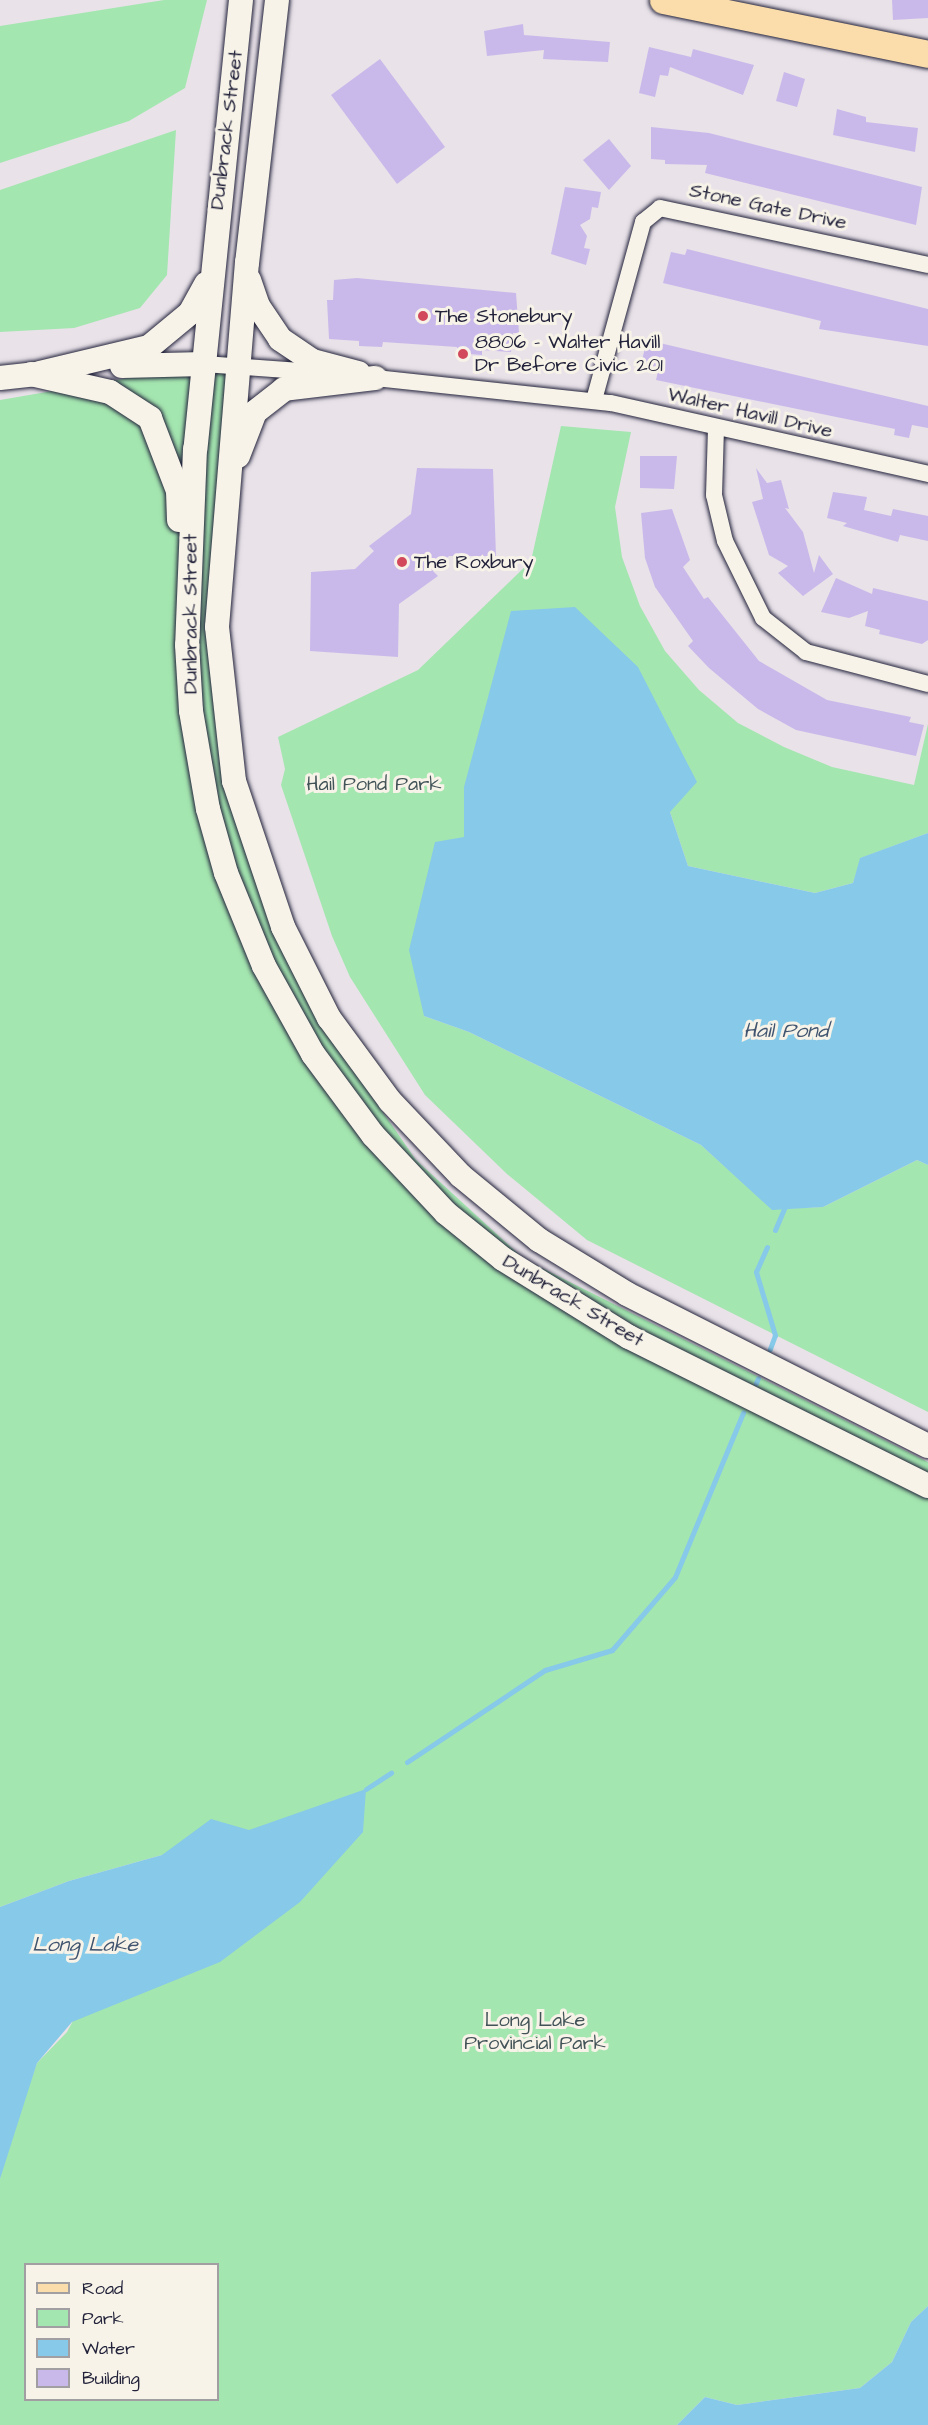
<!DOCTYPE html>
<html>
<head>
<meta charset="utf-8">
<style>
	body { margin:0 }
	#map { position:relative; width:928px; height:2425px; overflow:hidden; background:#e9e2e9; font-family:"Architects Daughter",sans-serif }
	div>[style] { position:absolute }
	.green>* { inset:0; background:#a4e6b0 }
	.water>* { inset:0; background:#87c9e8 }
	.stream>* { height:5px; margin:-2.5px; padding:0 2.5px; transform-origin:2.5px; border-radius:2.5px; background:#87c9e8 }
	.building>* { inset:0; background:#c9b9ea }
	.roads { filter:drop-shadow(0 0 2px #22223b) drop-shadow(0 0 2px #22223b) }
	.street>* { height:16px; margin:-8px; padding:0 8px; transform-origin:8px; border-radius:8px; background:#f7f3e8 }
	.secondary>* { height:24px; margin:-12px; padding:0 12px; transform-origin:12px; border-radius:12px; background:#f7f3e8 }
	.primary>* { height:27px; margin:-13.5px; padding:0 13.5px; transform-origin:13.5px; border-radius:13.5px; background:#fbddab }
	.dots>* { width:16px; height:16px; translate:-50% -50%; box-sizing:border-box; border:3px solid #f7f3e8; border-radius:50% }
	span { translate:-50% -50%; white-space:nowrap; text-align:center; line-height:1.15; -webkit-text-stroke:6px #f7f3e8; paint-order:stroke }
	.street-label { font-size:20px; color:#22223b }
	.poi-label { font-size:20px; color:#22223b }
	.left { translate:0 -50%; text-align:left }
	.park-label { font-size:20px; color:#425358 }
	.water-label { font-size:21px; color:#40546f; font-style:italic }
	.legend { position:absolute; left:24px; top:2263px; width:195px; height:138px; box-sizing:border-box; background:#f7f3e8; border:2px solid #a29fa3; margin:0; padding:8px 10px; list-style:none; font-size:18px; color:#22223b }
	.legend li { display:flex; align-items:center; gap:12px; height:30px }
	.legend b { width:30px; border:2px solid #a29fa3 }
</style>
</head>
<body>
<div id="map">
	<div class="green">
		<i style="clip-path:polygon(164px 0,207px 0,185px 88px,129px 121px,0 163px,0 26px)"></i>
		<i style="clip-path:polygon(176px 130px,167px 275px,140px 308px,74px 328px,0 332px,0 190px)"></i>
		<i style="clip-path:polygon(evenodd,227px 361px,219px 511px,229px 775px,353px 1069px,416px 1160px,524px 1259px,928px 1462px,928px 2306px,911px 2322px,892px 2362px,860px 2388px,737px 2405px,705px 2397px,677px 2425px,0 2425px,0 2179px,5px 2151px,37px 2063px,67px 2032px,162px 1855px,69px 1881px,0 1907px,0 400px,227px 361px,26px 2264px,218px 2264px,218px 2400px,26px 2400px,26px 2264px)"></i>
		<i style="clip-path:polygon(561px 426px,631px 432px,615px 507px,622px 557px,640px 606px,665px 651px,699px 690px,738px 723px,784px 747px,832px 767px,914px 785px,928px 724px,928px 833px,861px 858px,853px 883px,815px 893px,688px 866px,670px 812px,464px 787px,464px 837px,424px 1016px,469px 1032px,701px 1145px,772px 1209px,823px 1207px,917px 1160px,928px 1165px,928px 1412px,587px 1240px,507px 1174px,425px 1095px,350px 977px,332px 936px,281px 785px,285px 769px,278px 737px,418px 670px,531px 561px)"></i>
	</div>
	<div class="water">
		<i style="clip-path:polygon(575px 607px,638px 667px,697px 782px,670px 812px,688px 866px,815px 893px,853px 883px,860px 858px,928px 833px,928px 1165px,917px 1160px,823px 1207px,772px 1210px,701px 1145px,469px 1032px,424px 1016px,409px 950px,435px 842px,464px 837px,464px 787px,511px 611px)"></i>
		<i style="clip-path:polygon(366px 1789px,363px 1832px,300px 1902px,220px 1962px,72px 2022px,37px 2063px,0 2179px,0 1907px,69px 1881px,162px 1855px,211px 1819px,249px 1830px)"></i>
		<i style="clip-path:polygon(928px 2306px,928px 2425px,677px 2425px,705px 2397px,737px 2405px,860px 2388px,892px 2362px,911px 2322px)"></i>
	</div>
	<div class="stream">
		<i style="left:775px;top:1230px;width:25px;rotate:-67deg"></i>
		<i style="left:767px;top:1247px;width:27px;rotate:114deg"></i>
		<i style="left:756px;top:1272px;width:66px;rotate:73.2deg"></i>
		<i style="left:775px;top:1335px;width:15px;rotate:110deg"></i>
		<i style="left:756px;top:1383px;width:5px;rotate:-68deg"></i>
		<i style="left:407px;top:1762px;width:166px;rotate:-33.7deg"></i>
		<i style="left:545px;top:1670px;width:70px;rotate:-16.6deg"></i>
		<i style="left:612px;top:1650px;width:96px;rotate:-49.2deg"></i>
		<i style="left:675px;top:1577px;width:178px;rotate:-67.5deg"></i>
		<i style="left:366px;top:1789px;width:30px;rotate:-33deg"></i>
	</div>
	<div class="building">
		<i style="clip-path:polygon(892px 0,928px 0,928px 18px,893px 20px)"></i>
		<i style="clip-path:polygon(523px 24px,524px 35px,610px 42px,608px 62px,543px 59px,544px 50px,487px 56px,484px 31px)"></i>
		<i style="clip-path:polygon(649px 47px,691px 57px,693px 49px,754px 65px,743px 95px,670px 67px,668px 76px,660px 75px,655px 97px,639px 93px)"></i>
		<i style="clip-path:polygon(380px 59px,445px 147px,397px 184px,331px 95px)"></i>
		<i style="clip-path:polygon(784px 72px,805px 79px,797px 107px,776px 101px)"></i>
		<i style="clip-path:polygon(837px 109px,866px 117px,866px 122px,918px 128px,915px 152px,833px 135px)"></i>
		<i style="clip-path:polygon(651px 127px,709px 133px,922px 187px,916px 225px,705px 173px,707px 165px,665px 164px,665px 160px,651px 159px)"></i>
		<i style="clip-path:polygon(609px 139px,631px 166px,609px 190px,583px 160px)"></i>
		<i style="clip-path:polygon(565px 187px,601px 192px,598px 208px,592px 207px,590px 219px,580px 225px,587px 236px,584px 248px,590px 249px,586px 265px,551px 254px)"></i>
		<i style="clip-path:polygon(687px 249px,928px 309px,928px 346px,819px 329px,821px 321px,663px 283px,671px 252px,685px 255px)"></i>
		<i style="clip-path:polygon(357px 278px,516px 293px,519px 333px,513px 333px,511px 352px,482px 350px,482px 355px,457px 353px,457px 347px,383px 342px,382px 347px,359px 346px,359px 341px,329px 339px,327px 300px,333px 300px,334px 280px)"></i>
		<i style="clip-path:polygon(647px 340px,928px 406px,928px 428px,912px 425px,909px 438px,894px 435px,895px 429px,656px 380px,659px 367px,641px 364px)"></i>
		<i style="clip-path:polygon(640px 456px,677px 456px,674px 489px,640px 488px)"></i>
		<i style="clip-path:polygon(417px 468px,493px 469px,496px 556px,449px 556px,433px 571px,438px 576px,399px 604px,398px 657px,310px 651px,311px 572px,355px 569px,374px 551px,369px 546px,411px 514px)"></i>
		<i style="clip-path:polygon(756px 468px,767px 483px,781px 480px,789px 509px,785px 508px,803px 532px,814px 573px,819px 555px,833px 574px,803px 596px,778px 573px,788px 566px,769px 555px,752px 502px,763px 499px)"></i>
		<i style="clip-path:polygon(833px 492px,867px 497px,864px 510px,891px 516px,893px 509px,928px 516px,928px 541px,900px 535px,898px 542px,843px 526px,847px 523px,827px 518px)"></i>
		<i style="clip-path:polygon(672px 509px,690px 560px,683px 567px,704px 599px,708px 597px,759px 661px,827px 700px,911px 717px,909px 722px,924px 725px,916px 756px,796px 730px,758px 709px,709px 668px,688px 646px,693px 641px,655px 587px,645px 558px,641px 513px)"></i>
		<i style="clip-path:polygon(836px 578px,872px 594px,873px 588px,928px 601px,928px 640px,922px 644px,879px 634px,880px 630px,865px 626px,868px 611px,849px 618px,821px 612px)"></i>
	</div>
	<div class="roads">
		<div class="street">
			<i style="left:204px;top:364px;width:124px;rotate:4.2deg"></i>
			<i style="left:366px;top:377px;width:246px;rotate:6.1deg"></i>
			<i style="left:611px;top:403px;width:325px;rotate:12.6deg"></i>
			<i style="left:594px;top:400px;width:185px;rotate:-74.6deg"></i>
			<i style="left:643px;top:222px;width:22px;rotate:-39deg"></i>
			<i style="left:660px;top:208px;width:274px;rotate:12deg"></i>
			<i style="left:716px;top:428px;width:67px;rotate:91.7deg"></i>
			<i style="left:714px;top:495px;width:47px;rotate:76.6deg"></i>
			<i style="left:725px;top:541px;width:86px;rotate:63.7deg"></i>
			<i style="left:763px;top:618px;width:55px;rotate:38.3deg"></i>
			<i style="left:806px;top:652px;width:126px;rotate:14.7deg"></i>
		</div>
		<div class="secondary">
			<i style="left:241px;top:0;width:451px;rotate:95.8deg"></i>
			<i style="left:195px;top:449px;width:196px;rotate:92.3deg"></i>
			<i style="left:187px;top:645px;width:66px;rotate:86.5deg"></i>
			<i style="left:191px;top:711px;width:99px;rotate:80.2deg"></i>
			<i style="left:208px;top:809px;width:66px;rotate:74.3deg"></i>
			<i style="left:226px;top:873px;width:100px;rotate:67.8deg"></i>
			<i style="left:264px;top:966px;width:101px;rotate:60.9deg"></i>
			<i style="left:313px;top:1054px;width:101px;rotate:53.5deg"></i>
			<i style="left:373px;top:1135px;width:107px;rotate:46.9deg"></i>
			<i style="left:446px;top:1213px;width:73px;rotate:38.9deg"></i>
			<i style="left:503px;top:1259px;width:148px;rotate:31.8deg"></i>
			<i style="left:629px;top:1337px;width:334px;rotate:26.5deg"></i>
			<i style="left:277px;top:0;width:264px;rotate:96.5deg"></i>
			<i style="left:247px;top:262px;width:366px;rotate:94.7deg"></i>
			<i style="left:217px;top:627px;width:155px;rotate:83.7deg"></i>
			<i style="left:234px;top:781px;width:154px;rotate:71.4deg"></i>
			<i style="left:283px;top:927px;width:102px;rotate:63.2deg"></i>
			<i style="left:329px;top:1018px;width:103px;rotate:53.7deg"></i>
			<i style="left:390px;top:1101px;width:103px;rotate:46.6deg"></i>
			<i style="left:461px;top:1176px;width:101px;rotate:39.4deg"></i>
			<i style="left:539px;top:1240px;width:103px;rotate:31.5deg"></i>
			<i style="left:627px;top:1294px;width:337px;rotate:26.8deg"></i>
			<i style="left:249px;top:280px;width:28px;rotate:71deg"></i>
			<i style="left:258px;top:306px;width:40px;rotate:56deg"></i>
			<i style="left:280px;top:339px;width:40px;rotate:34deg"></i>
			<i style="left:313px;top:361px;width:47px;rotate:14.9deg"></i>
			<i style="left:122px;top:366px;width:82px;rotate:-1.4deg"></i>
			<i style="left:40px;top:373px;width:112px;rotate:-13.4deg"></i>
			<i style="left:149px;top:347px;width:53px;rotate:-39.7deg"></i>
			<i style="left:190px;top:313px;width:33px;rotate:-61deg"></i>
			<i style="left:31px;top:374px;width:81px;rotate:12.8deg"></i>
			<i style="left:110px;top:392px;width:48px;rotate:33deg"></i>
			<i style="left:150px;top:418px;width:78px;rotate:69deg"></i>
			<i style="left:178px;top:491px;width:29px;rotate:88deg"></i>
			<i style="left:0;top:378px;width:46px;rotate:-6.2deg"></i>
			<i style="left:238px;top:456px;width:47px;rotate:-68.9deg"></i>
			<i style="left:255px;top:412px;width:37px;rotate:-38deg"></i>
			<i style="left:284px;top:389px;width:92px;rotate:-6.9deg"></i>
		</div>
		<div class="primary">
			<i style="left:663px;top:0;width:270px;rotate:11.5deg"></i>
		</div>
	</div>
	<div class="dots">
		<i style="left:423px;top:316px;background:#d1495b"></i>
		<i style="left:463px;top:354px;background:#d1495b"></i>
		<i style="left:402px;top:562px;background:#d1495b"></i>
	</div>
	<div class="street-label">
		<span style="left:227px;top:130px;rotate:-83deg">Dunbrack Street</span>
		<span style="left:768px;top:207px;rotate:12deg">Stone Gate Drive</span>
		<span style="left:750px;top:413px;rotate:13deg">Walter Havill Drive</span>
		<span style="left:191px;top:614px;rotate:-90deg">Dunbrack Street</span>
		<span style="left:573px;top:1301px;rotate:31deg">Dunbrack Street</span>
	</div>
	<div class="poi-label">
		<span class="left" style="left:435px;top:316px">The Stonebury</span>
		<span class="left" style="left:475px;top:354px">8806 - Walter Havill<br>Dr Before Civic 201</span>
		<span class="left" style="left:414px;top:562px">The Roxbury</span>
	</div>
	<div class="park-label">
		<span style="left:374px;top:784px">Hail Pond Park</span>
		<span style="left:535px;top:2032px">Long Lake<br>Provincial Park</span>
	</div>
	<div class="water-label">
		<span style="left:786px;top:1031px">Hail Pond</span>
		<span style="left:85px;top:1945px">Long Lake</span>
	</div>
	<ul class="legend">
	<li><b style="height:8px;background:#fbddab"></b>Road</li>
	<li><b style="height:16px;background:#a4e6b0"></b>Park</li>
	<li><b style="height:16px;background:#87c9e8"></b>Water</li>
	<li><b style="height:16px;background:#c9b9ea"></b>Building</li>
	</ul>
</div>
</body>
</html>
